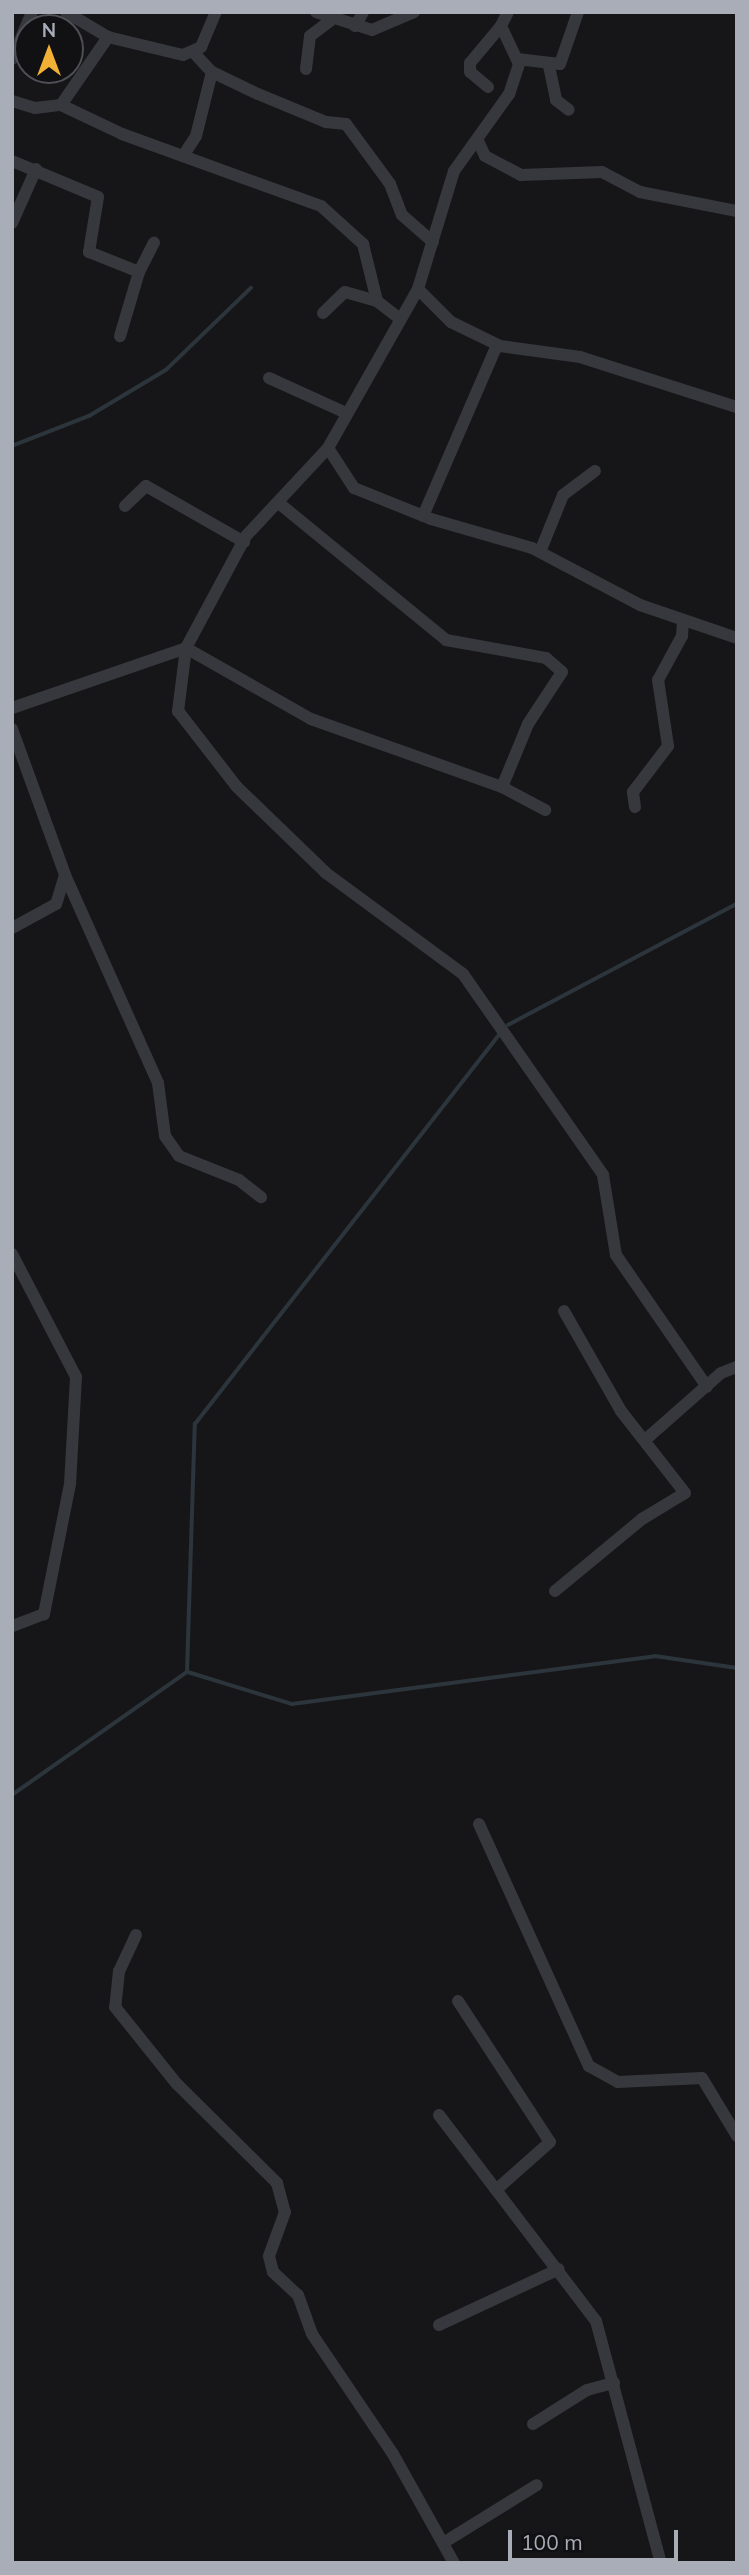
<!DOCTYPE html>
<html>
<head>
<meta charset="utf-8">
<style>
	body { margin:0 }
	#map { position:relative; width:749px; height:2575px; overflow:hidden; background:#161618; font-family:Mulish,sans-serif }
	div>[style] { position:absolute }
	.stream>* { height:3.5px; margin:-1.75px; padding:0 1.75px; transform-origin:1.75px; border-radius:1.75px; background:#2c353c }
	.minor>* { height:12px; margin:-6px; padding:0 6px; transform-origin:6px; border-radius:6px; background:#37383d }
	span { translate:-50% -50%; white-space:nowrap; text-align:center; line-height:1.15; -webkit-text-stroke:5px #111113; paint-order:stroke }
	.frame { position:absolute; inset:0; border:14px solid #a8adb8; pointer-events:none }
	.north { position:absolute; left:14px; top:14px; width:70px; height:70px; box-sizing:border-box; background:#111113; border:2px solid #4d4f55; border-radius:50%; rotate:0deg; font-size:19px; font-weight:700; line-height:28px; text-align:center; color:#a8adb8 }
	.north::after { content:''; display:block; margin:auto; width:24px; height:32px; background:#f2b134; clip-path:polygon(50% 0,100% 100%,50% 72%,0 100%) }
	.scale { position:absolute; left:508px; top:2530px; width:170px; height:32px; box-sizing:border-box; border:4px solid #a8adb8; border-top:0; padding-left:9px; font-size:21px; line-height:24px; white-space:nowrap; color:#a8adb8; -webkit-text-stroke:5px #111113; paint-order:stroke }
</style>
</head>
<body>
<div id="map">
	<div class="stream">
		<i style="left:12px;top:446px;width:83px;rotate:-21.3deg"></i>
		<i style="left:89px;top:416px;width:90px;rotate:-30.9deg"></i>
		<i style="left:166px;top:370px;width:118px;rotate:-44deg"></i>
		<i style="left:508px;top:1025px;width:259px;rotate:-27.9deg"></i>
		<i style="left:188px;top:1672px;width:109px;rotate:17.1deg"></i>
		<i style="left:292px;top:1704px;width:366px;rotate:-7.5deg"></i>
		<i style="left:655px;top:1656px;width:83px;rotate:8.3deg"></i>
		<i style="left:12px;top:1795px;width:214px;rotate:-35.1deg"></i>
		<i style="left:187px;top:1672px;width:248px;rotate:-88.2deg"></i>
		<i style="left:195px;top:1424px;width:496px;rotate:-52deg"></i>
	</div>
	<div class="minor">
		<i style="left:66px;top:12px;width:49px;rotate:30.8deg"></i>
		<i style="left:108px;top:37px;width:77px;rotate:13.5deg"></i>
		<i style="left:183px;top:55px;width:20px;rotate:-24deg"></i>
		<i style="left:201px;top:47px;width:38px;rotate:-67deg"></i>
		<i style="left:316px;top:12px;width:59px;rotate:17.8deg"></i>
		<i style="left:372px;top:30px;width:46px;rotate:-23.2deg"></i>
		<i style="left:508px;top:12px;width:16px;rotate:117deg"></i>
		<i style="left:501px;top:26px;width:42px;rotate:64.7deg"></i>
		<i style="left:519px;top:64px;width:32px;rotate:108deg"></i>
		<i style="left:509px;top:94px;width:95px;rotate:125.5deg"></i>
		<i style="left:454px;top:171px;width:123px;rotate:107deg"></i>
		<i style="left:418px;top:289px;width:47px;rotate:45deg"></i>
		<i style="left:451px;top:322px;width:55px;rotate:26.1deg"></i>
		<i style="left:500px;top:346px;width:81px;rotate:7.8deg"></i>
		<i style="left:580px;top:357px;width:165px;rotate:17.7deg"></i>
		<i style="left:355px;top:26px;width:16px;rotate:-60deg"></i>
		<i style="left:195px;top:54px;width:25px;rotate:47deg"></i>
		<i style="left:212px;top:72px;width:51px;rotate:25.6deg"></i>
		<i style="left:258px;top:94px;width:74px;rotate:22.4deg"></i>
		<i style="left:326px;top:122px;width:20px;rotate:6deg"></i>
		<i style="left:346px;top:124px;width:74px;rotate:53.7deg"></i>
		<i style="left:390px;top:184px;width:33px;rotate:69deg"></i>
		<i style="left:402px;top:215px;width:41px;rotate:41.1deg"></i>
		<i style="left:12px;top:59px;width:51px;rotate:-66.9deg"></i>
		<i style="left:517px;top:59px;width:43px;rotate:6.6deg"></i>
		<i style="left:560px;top:64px;width:55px;rotate:-70.9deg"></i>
		<i style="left:549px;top:66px;width:35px;rotate:78deg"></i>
		<i style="left:556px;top:100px;width:16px;rotate:38deg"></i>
		<i style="left:306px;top:69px;width:33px;rotate:-83deg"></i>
		<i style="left:310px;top:36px;width:26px;rotate:-37deg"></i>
		<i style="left:488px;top:87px;width:23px;rotate:-140deg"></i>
		<i style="left:470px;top:72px;width:9px;rotate:-90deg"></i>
		<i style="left:470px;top:63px;width:48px;rotate:-50deg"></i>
		<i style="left:12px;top:101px;width:24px;rotate:17deg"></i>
		<i style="left:35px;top:108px;width:26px;rotate:-7deg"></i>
		<i style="left:61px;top:105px;width:68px;rotate:25.4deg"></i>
		<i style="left:122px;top:134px;width:212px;rotate:19.9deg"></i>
		<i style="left:321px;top:206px;width:57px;rotate:42.1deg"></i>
		<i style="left:363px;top:244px;width:59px;rotate:76.2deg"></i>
		<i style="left:377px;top:301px;width:29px;rotate:38deg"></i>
		<i style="left:61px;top:105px;width:83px;rotate:-55.3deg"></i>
		<i style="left:479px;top:143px;width:14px;rotate:65deg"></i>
		<i style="left:485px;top:156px;width:41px;rotate:27.8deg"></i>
		<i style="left:521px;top:175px;width:81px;rotate:-2.1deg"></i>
		<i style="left:602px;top:172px;width:43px;rotate:27.8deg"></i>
		<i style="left:640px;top:192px;width:99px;rotate:11.1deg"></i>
		<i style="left:185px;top:153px;width:20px;rotate:-57deg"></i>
		<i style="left:196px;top:136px;width:66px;rotate:-76deg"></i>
		<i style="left:12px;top:161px;width:93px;rotate:22.7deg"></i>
		<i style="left:98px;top:197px;width:56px;rotate:99.3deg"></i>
		<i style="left:89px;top:252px;width:54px;rotate:21.8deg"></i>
		<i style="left:139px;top:272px;width:67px;rotate:106.5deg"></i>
		<i style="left:12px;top:223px;width:59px;rotate:-66deg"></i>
		<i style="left:139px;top:272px;width:33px;rotate:-63deg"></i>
		<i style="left:418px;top:289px;width:183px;rotate:119.5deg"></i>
		<i style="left:328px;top:448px;width:120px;rotate:133deg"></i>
		<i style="left:246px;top:536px;width:127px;rotate:118.2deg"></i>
		<i style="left:186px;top:648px;width:64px;rotate:97.2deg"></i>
		<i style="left:178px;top:711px;width:96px;rotate:52.2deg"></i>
		<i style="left:237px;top:787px;width:124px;rotate:44deg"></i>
		<i style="left:326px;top:873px;width:170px;rotate:36.4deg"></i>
		<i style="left:463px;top:974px;width:245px;rotate:55.1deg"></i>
		<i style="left:603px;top:1175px;width:81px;rotate:80.8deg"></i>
		<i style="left:616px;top:1255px;width:160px;rotate:55.4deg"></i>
		<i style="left:323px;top:313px;width:30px;rotate:-44deg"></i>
		<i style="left:345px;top:292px;width:33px;rotate:16deg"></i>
		<i style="left:269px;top:378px;width:85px;rotate:24.4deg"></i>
		<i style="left:328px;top:448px;width:48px;rotate:57deg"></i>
		<i style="left:354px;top:488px;width:83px;rotate:21.9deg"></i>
		<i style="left:431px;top:519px;width:105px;rotate:16deg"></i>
		<i style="left:532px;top:548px;width:122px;rotate:27.8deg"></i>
		<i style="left:640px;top:605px;width:102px;rotate:18.8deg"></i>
		<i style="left:280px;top:504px;width:215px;rotate:39.3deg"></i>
		<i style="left:446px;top:640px;width:102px;rotate:10.2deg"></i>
		<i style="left:546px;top:658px;width:21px;rotate:41deg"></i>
		<i style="left:562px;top:672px;width:62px;rotate:123.2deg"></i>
		<i style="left:528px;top:724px;width:68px;rotate:112.4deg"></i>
		<i style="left:125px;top:506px;width:29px;rotate:-44deg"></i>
		<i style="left:146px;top:486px;width:113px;rotate:29.7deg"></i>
		<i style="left:423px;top:516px;width:186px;rotate:-66.6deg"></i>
		<i style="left:540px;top:552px;width:61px;rotate:-68deg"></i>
		<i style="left:563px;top:495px;width:40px;rotate:-37deg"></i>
		<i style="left:12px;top:708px;width:184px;rotate:-19deg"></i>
		<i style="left:186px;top:648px;width:144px;rotate:29.6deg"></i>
		<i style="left:311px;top:719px;width:203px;rotate:19.6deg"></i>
		<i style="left:502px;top:787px;width:49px;rotate:28.1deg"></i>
		<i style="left:12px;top:729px;width:155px;rotate:70deg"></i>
		<i style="left:65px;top:875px;width:30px;rotate:107deg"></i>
		<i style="left:56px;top:904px;width:50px;rotate:151.4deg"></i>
		<i style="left:635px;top:807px;width:15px;rotate:-98deg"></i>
		<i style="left:633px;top:792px;width:58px;rotate:-52.7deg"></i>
		<i style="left:668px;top:746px;width:67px;rotate:-98.6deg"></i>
		<i style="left:658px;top:680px;width:50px;rotate:-61.4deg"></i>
		<i style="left:682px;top:636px;width:16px;rotate:-86deg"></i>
		<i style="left:65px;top:875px;width:228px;rotate:65.9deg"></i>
		<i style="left:158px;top:1083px;width:53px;rotate:82.5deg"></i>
		<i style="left:165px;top:1136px;width:24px;rotate:55deg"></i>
		<i style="left:179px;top:1156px;width:65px;rotate:21.8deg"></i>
		<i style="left:239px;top:1180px;width:28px;rotate:38deg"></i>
		<i style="left:12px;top:1254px;width:139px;rotate:62.5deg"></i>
		<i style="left:76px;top:1377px;width:107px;rotate:93.2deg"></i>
		<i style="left:70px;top:1484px;width:133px;rotate:101.3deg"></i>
		<i style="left:44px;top:1614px;width:34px;rotate:159deg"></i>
		<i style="left:645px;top:1440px;width:101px;rotate:-41.4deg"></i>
		<i style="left:721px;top:1373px;width:17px;rotate:-21deg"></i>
		<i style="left:555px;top:1591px;width:113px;rotate:-39.6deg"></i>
		<i style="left:642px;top:1519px;width:50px;rotate:-31.2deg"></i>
		<i style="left:685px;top:1493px;width:104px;rotate:-128deg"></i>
		<i style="left:621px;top:1411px;width:115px;rotate:-119.7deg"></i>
		<i style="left:479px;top:1824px;width:266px;rotate:65.6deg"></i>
		<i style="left:589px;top:2066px;width:33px;rotate:29deg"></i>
		<i style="left:618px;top:2082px;width:84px;rotate:-2.7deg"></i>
		<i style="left:702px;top:2078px;width:68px;rotate:58.9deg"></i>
		<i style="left:136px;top:1935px;width:40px;rotate:115deg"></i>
		<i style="left:119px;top:1971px;width:36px;rotate:96deg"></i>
		<i style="left:115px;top:2007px;width:99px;rotate:51.2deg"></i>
		<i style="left:177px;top:2084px;width:141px;rotate:44.7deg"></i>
		<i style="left:277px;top:2183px;width:30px;rotate:75deg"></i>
		<i style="left:285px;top:2212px;width:47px;rotate:110deg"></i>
		<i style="left:269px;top:2256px;width:16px;rotate:76deg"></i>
		<i style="left:273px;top:2272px;width:34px;rotate:43deg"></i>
		<i style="left:298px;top:2295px;width:41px;rotate:70.3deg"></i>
		<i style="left:312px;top:2334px;width:145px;rotate:56deg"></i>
		<i style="left:393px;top:2454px;width:125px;rotate:60.8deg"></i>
		<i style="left:458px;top:2001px;width:168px;rotate:56.9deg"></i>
		<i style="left:550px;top:2142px;width:72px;rotate:138.4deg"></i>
		<i style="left:439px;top:2115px;width:259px;rotate:52.7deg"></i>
		<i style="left:596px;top:2321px;width:251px;rotate:75deg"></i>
		<i style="left:439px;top:2325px;width:132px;rotate:-25deg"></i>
		<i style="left:533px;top:2424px;width:64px;rotate:-32.2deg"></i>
		<i style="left:587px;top:2390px;width:28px;rotate:-15deg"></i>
		<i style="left:443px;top:2543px;width:110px;rotate:-31.7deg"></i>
	</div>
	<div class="frame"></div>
	<div class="north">N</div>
	<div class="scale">100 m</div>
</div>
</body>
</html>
